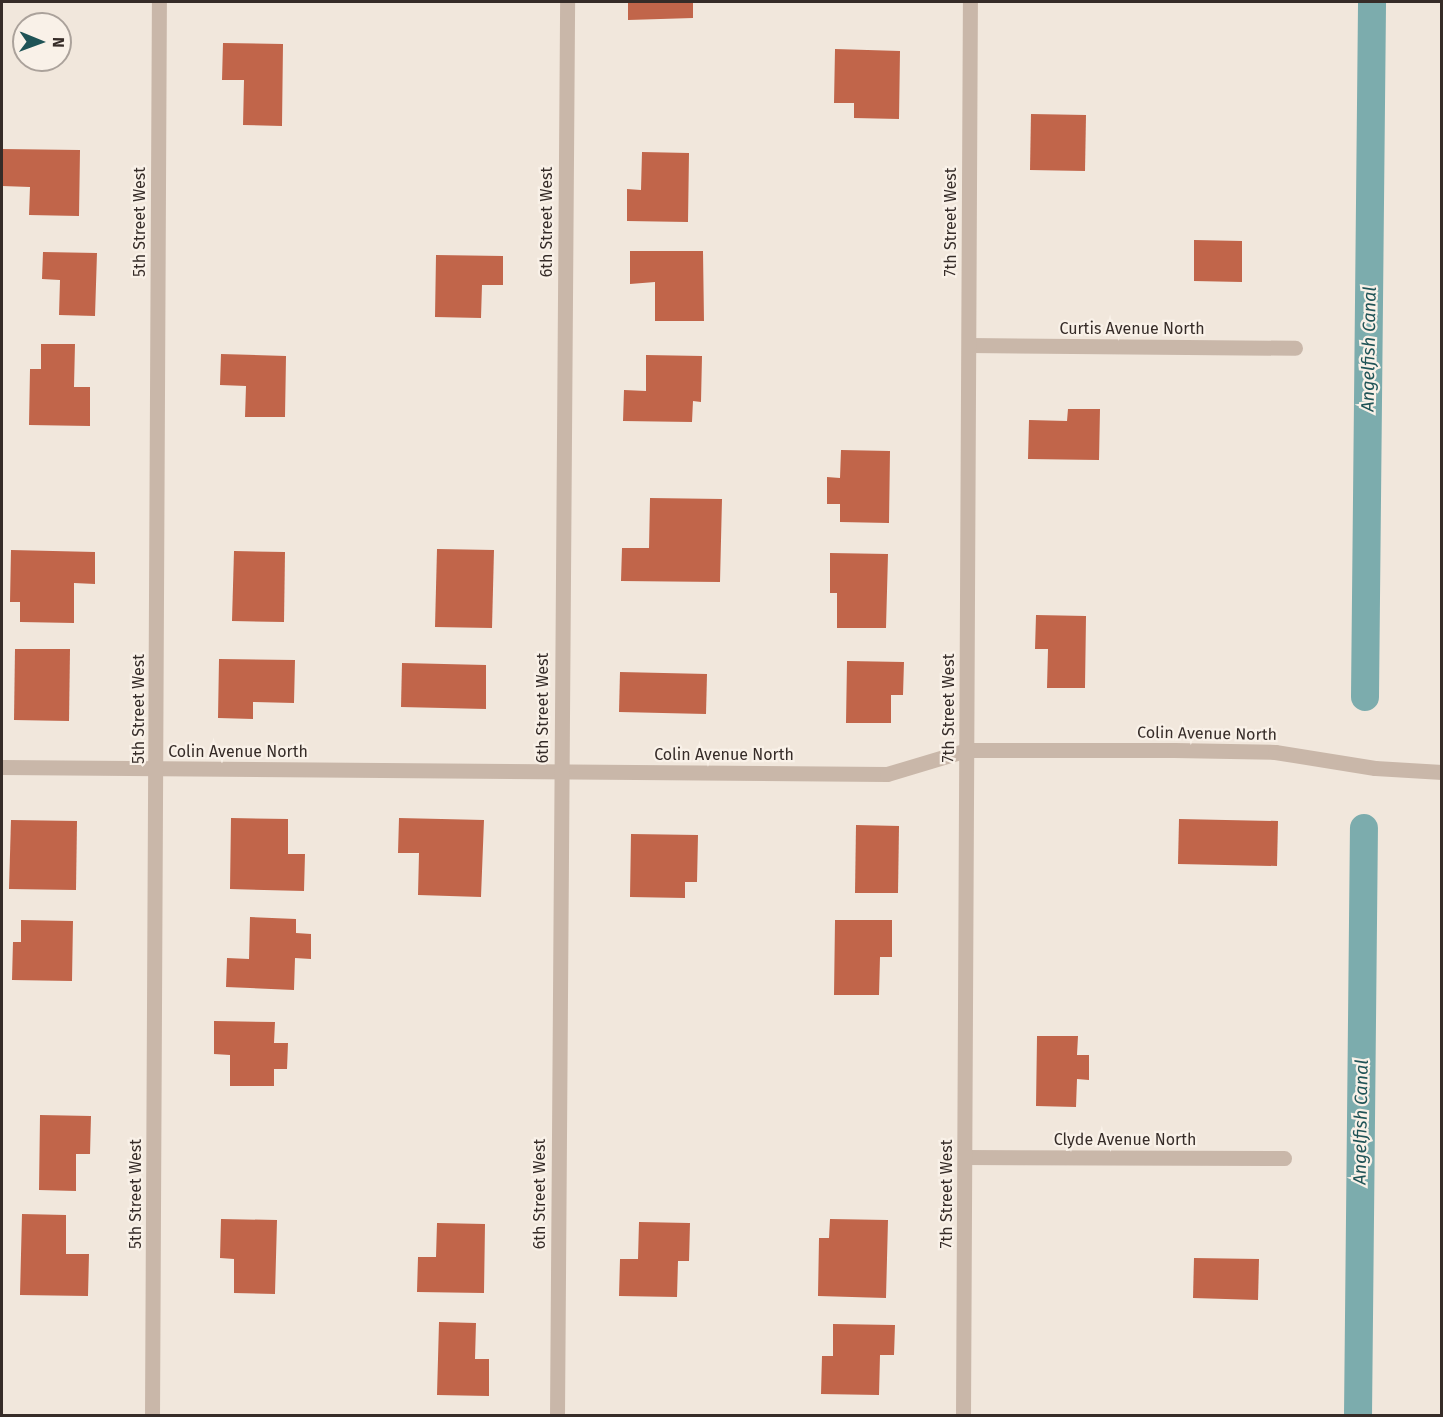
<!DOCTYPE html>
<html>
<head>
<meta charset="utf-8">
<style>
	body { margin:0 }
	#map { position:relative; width:1443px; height:1417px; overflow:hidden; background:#f1e7dc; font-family:"Fira Sans",sans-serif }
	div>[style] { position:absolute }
	.canal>* { height:28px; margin:-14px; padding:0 14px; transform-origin:14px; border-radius:14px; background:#7cacad }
	.building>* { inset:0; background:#c1654a }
	.minor>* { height:15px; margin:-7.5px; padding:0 7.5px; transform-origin:7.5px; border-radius:7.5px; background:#c9b7a9 }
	span { translate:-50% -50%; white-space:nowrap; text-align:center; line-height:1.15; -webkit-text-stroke:4.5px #f9f1e8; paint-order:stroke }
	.street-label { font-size:16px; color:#362c28 }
	.water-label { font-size:18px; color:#1f5356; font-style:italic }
	.frame { position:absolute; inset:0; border:3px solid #362c28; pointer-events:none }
	.north { position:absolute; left:12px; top:12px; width:60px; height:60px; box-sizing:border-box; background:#f9f1e8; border:2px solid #aba29b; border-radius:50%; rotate:91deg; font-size:16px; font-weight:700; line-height:24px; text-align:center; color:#362c28 }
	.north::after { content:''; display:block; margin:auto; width:21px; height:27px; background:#1f5356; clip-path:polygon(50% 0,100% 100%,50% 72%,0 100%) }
</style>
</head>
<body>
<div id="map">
	<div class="canal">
		<i style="left:1365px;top:697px;width:695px;rotate:-89.42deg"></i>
		<i style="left:1358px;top:1416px;width:588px;rotate:-89.42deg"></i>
	</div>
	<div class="building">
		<i style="clip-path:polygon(628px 2px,693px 2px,693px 18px,628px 20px)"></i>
		<i style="clip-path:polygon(223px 43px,283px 44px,282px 126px,243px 125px,244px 80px,222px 80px)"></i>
		<i style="clip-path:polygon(835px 49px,900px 51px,899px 119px,854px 118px,854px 103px,834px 103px)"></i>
		<i style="clip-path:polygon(1031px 114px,1086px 115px,1085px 171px,1030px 170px)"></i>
		<i style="clip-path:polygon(2px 149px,80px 150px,79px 216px,29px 215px,30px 187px,2px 186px)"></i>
		<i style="clip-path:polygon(642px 152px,689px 153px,688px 222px,627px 221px,627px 189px,641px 190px)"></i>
		<i style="clip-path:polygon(1194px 240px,1242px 241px,1242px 282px,1194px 281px)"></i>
		<i style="clip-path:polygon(630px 251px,703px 251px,704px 321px,655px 321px,655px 282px,630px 284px)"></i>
		<i style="clip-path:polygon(43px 252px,97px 253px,95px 316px,59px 315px,60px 280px,42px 279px)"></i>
		<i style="clip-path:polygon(436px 255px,503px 256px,503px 285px,482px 285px,481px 318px,435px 317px)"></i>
		<i style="clip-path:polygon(41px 344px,75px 344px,74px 387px,90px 387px,90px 426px,29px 425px,30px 369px,41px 369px)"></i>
		<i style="clip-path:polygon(221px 354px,286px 356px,285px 417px,245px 417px,246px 386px,220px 385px)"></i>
		<i style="clip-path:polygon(646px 355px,702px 356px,701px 402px,693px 401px,692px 422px,623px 421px,624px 390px,646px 391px)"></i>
		<i style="clip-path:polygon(1068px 409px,1100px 409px,1099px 460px,1028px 459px,1029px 420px,1067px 421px)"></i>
		<i style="clip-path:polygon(841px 450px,890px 451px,889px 523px,840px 522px,840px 504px,827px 504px,827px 477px,840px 478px)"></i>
		<i style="clip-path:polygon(650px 498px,722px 499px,720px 582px,621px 581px,622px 548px,649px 548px)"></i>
		<i style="clip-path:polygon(437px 549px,494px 550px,492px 628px,435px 627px)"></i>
		<i style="clip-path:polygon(11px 550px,95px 552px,95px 584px,74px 583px,74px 623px,20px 622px,20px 602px,10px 602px)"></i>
		<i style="clip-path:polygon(234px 551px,285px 552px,284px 622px,232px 621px)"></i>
		<i style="clip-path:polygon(830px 553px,888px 554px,886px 628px,837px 628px,837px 593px,830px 593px)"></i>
		<i style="clip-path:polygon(1036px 615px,1086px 616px,1085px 688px,1047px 688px,1048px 649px,1035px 649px)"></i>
		<i style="clip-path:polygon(15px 649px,70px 649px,69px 721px,14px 720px)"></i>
		<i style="clip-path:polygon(219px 659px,295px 660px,294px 703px,253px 702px,253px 719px,218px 718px)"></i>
		<i style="clip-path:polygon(847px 661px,904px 662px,903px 695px,891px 695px,891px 723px,846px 723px)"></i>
		<i style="clip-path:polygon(402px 663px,486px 665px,486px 709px,401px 707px)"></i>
		<i style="clip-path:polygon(620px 672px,707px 674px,706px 714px,619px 712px)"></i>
		<i style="clip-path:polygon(231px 818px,288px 819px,288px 854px,305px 854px,304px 891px,230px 889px)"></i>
		<i style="clip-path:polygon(399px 818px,484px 820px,481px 897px,418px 895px,419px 853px,398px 853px)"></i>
		<i style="clip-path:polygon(1179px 819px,1278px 821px,1277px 866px,1178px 864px)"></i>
		<i style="clip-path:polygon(11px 820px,77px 821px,76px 890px,9px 889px)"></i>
		<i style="clip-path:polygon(856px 825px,899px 826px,898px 893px,855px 893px)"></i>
		<i style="clip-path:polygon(631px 834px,698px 835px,697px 882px,685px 882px,685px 898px,630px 897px)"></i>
		<i style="clip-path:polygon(250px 917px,296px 919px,296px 933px,311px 934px,311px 959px,295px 958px,294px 990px,226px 987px,227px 958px,249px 959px)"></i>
		<i style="clip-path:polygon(21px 920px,73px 921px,72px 981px,12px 980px,13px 942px,21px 942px)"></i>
		<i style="clip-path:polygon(835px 920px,892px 920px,892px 957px,880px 957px,879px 995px,834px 995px)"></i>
		<i style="clip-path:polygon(214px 1021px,275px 1022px,274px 1043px,288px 1043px,287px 1069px,274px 1069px,274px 1086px,230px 1086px,230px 1055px,214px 1054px)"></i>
		<i style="clip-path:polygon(1037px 1036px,1078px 1036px,1077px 1055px,1089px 1055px,1089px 1080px,1077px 1079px,1076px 1107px,1036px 1106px)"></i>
		<i style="clip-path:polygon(40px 1115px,91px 1116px,90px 1154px,76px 1154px,76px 1191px,39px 1190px)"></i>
		<i style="clip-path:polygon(22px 1214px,66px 1215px,66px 1254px,89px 1254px,88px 1296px,20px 1295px)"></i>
		<i style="clip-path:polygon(221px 1219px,277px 1220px,275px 1294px,234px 1293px,234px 1259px,220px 1258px)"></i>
		<i style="clip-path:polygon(830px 1219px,888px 1220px,886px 1298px,818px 1296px,819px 1238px,829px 1238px)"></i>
		<i style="clip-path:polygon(639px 1222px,690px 1223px,689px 1261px,678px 1261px,677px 1297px,619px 1296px,620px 1259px,638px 1259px)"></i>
		<i style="clip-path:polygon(437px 1223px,485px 1224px,484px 1293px,417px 1292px,418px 1257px,436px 1257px)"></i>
		<i style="clip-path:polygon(1194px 1258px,1259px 1259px,1258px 1300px,1193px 1298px)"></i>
		<i style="clip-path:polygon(439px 1322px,476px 1323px,475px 1359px,489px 1359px,489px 1396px,437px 1395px)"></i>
		<i style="clip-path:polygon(833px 1324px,895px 1325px,894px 1355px,880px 1355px,879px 1395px,821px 1394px,822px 1356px,833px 1356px)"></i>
	</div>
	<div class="minor">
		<i style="left:969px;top:345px;width:326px;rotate:0.5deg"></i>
		<i style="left:2px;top:767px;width:885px;rotate:0.45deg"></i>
		<i style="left:887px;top:774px;width:84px;rotate:-16.7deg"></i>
		<i style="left:967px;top:750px;width:207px"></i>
		<i style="left:1174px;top:750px;width:101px;rotate:1.1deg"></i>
		<i style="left:1275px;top:752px;width:101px;rotate:9.1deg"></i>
		<i style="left:1375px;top:768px;width:67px;rotate:3.4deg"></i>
		<i style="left:965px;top:1157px;width:319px;rotate:0.2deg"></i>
		<i style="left:152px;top:1416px;width:1414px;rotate:-89.72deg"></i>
		<i style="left:557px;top:1416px;width:1414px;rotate:-89.59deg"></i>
		<i style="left:963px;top:1416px;width:1414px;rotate:-89.72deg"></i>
	</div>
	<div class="street-label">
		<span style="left:140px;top:222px;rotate:-90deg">5th Street West</span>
		<span style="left:547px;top:222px;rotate:-90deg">6th Street West</span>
		<span style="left:951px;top:222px;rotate:-90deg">7th Street West</span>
		<span style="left:1132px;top:329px">Curtis Avenue North</span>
		<span style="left:543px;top:708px;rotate:-90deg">6th Street West</span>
		<span style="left:949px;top:708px;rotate:-90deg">7th Street West</span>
		<span style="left:139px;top:709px;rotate:-90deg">5th Street West</span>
		<span style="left:1207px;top:734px;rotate:1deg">Colin Avenue North</span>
		<span style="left:238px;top:752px">Colin Avenue North</span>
		<span style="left:724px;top:755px">Colin Avenue North</span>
		<span style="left:1125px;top:1140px">Clyde Avenue North</span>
		<span style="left:136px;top:1194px;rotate:-90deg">5th Street West</span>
		<span style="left:540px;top:1194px;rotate:-90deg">6th Street West</span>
		<span style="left:947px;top:1194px;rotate:-90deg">7th Street West</span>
	</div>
	<div class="water-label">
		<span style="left:1369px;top:349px;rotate:-89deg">Angelfish Canal</span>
		<span style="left:1361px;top:1122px;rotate:-89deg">Angelfish Canal</span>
	</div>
	<div class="frame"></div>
	<div class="north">N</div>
</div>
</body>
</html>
